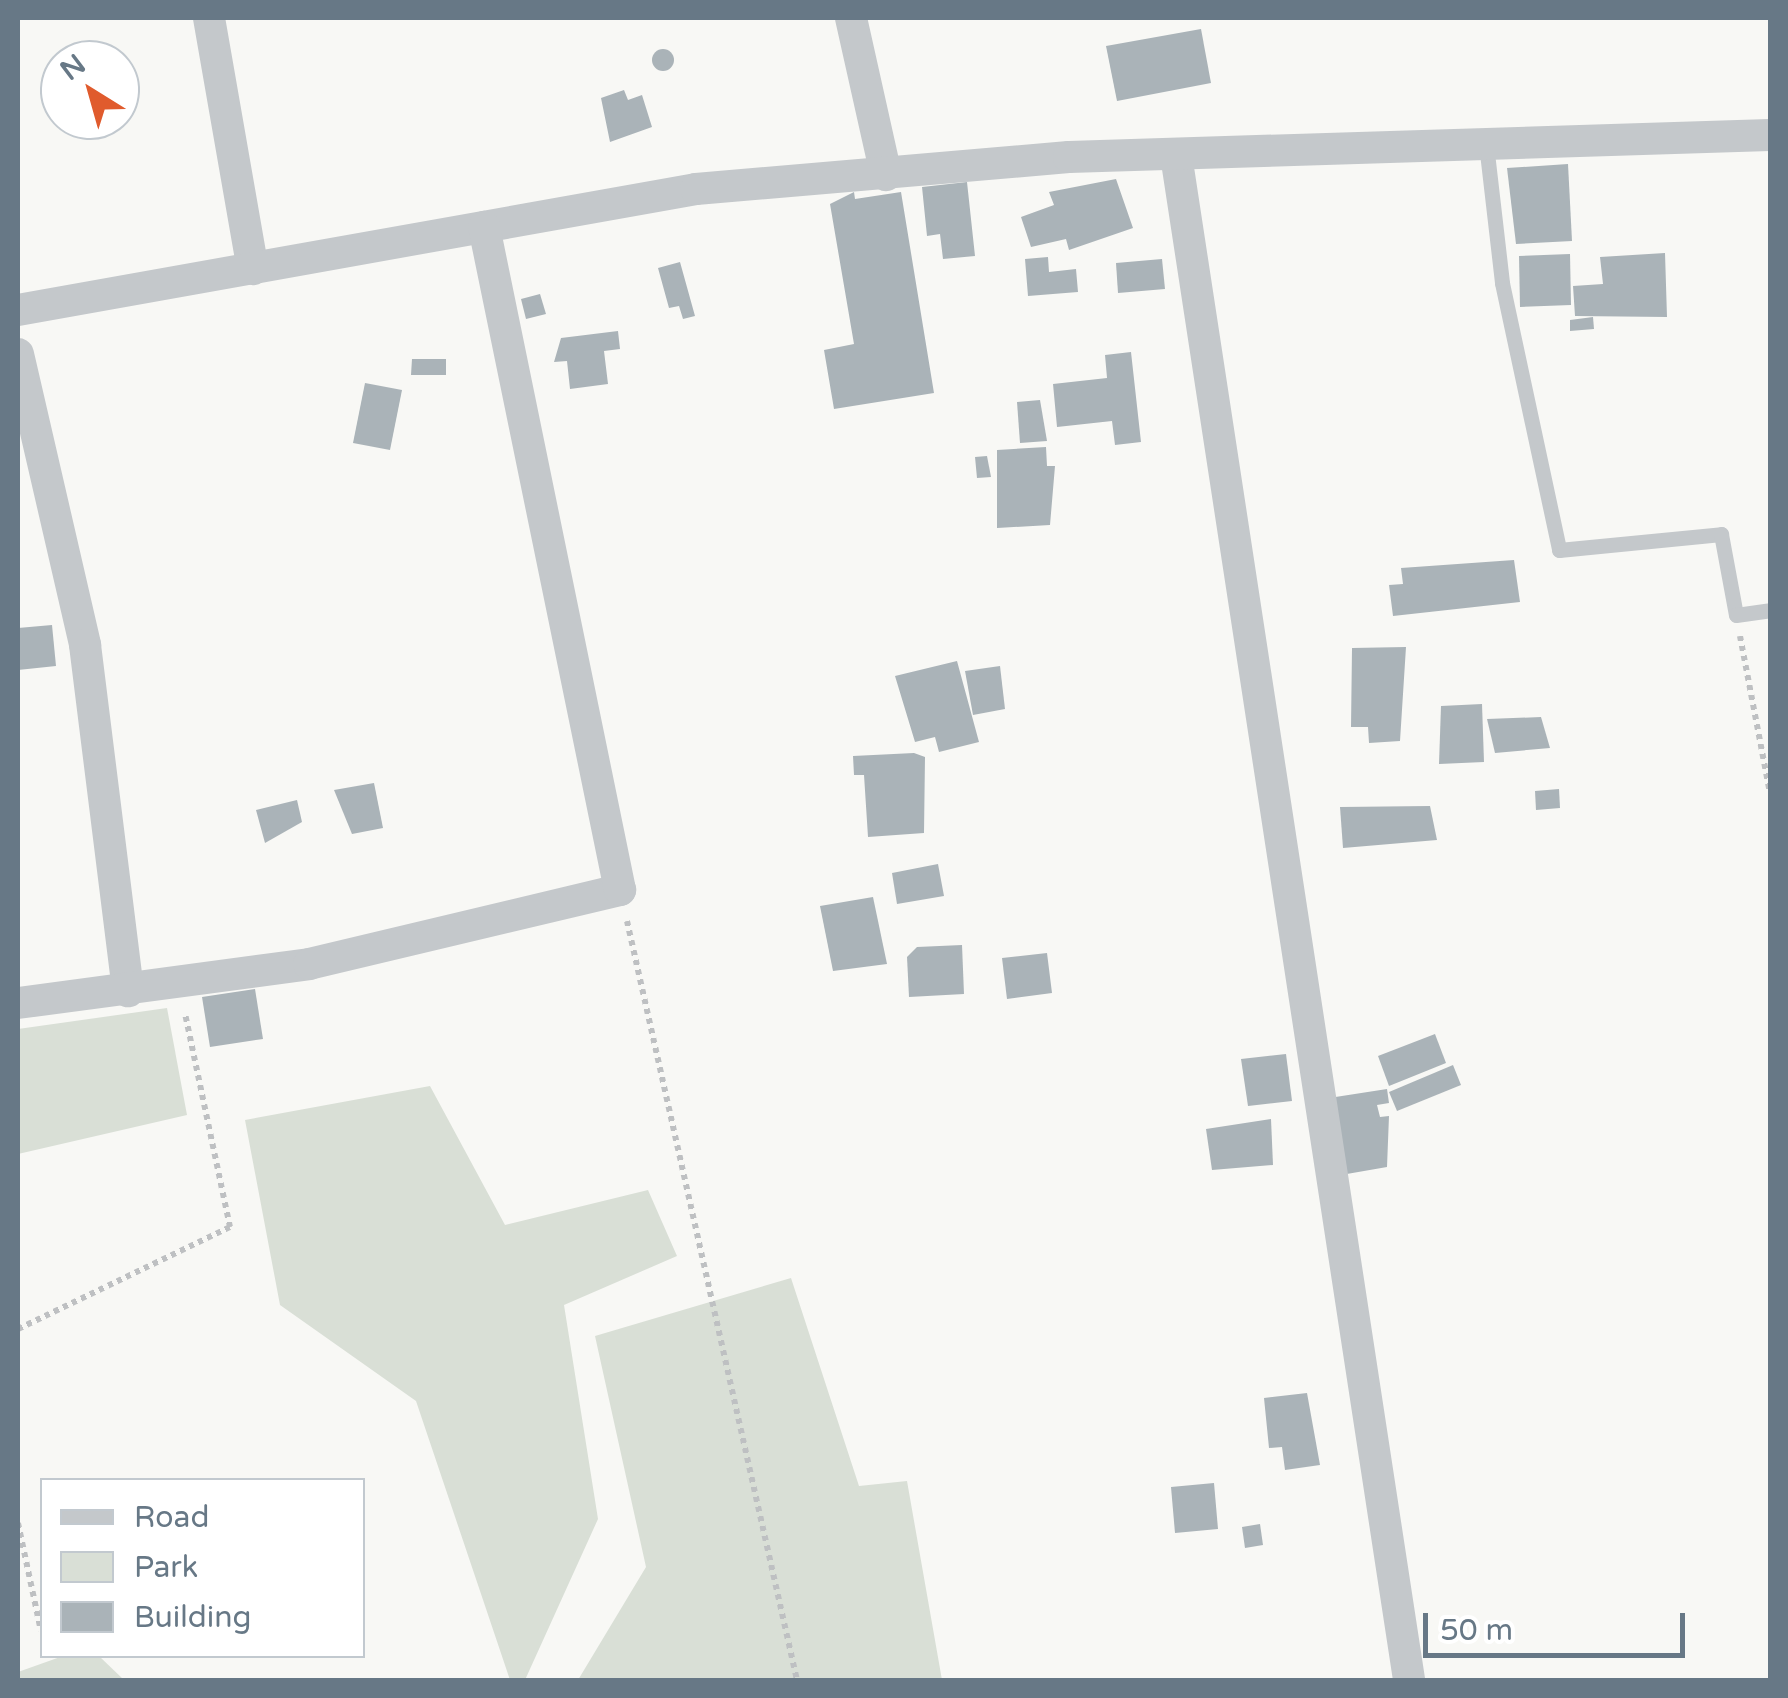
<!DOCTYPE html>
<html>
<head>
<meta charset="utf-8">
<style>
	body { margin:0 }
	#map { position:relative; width:1788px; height:1698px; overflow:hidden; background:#f8f8f5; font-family:"Varela Round",sans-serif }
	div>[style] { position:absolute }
	.green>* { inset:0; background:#d9dfd6 }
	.building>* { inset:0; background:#aab3b8 }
	.round { border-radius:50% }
	.path>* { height:6px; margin-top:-3px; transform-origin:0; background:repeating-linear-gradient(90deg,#bec0c2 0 5px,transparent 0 10px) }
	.service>* { height:15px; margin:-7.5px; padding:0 7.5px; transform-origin:7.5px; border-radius:7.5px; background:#c4c8cb }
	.minor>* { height:32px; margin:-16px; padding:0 16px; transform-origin:16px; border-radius:16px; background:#c4c8cb }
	span { translate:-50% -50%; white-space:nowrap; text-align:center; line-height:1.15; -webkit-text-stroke:10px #fff; paint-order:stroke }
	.frame { position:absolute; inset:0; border:20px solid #677886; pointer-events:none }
	.legend { position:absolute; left:40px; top:1478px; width:325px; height:180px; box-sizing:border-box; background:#fff; border:2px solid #c2c9cf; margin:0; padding:12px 18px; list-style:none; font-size:30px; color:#677886 }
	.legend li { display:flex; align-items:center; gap:20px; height:50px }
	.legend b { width:50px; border:2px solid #c2c9cf }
	.north { position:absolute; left:40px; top:40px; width:100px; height:100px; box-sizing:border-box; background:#fff; border:2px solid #c2c9cf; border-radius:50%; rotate:323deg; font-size:28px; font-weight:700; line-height:40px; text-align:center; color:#677886 }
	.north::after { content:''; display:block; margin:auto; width:35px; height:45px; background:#e05b2d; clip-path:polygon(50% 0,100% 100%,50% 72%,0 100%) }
	.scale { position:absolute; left:1423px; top:1613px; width:262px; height:45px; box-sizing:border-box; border:5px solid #677886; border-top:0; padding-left:12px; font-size:30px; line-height:35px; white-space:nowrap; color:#677886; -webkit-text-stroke:8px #fff; paint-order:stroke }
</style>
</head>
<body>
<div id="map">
	<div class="green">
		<i style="clip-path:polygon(167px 1008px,187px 1115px,18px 1154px,18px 1029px)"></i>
		<i style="clip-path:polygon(430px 1086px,505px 1225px,648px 1190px,677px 1256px,564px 1305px,598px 1519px,525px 1680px,510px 1680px,416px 1401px,280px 1305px,245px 1120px)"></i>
		<i style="clip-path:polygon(791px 1278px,859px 1486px,907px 1481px,942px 1680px,578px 1680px,646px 1567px,595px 1336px)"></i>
		<i style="clip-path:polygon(63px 1656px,99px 1656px,124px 1680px,18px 1680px,18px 1672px)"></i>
	</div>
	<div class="building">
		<i style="clip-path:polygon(1201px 29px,1211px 83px,1117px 101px,1106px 46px)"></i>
		<i class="round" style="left:652px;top:49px;width:22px;height:22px"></i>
		<i style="clip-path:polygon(624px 90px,628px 100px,642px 95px,652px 127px,610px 142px,601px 98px)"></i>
		<i style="clip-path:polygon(1568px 164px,1572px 241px,1516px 244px,1507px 168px)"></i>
		<i style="clip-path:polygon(1116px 179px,1133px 228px,1069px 250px,1066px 239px,1031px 247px,1021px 217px,1054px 205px,1049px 192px)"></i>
		<i style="clip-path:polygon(967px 182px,975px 256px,943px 259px,940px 234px,927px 236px,922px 187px)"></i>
		<i style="clip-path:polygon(854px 192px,855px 199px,901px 192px,934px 393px,834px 409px,824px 350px,854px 344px,830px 204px)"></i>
		<i style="clip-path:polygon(1665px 253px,1667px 317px,1575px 316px,1573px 286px,1603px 284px,1600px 257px)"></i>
		<i style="clip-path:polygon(1570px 254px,1571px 305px,1520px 307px,1519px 256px)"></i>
		<i style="clip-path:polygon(1048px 257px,1049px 272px,1076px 269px,1078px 292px,1028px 296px,1025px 259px)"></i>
		<i style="clip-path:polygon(1162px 259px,1165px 289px,1118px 293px,1116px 263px)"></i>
		<i style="clip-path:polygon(680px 262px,695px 316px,683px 319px,679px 306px,669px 308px,658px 268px)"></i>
		<i style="clip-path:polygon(540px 294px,546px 314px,526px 319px,521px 299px)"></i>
		<i style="clip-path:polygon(1593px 317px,1594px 329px,1570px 331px,1570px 320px)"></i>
		<i style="clip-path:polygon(618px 331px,620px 349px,604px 351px,608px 384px,570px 389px,567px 361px,554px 362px,561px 338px)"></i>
		<i style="clip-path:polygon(1131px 352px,1141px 442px,1115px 445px,1112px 421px,1057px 427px,1053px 384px,1107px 378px,1105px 355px)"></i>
		<i style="clip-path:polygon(412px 359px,446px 359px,446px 375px,411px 375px)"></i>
		<i style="clip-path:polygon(365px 383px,402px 390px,390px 450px,353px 443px)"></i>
		<i style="clip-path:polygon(1040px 400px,1047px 441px,1020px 443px,1017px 402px)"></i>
		<i style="clip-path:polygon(1046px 447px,1047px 466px,1055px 466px,1050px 525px,997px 528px,997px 450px)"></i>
		<i style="clip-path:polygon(987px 456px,991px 477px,977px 478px,975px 457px)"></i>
		<i style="clip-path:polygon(1514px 560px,1520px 602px,1393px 616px,1389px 585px,1403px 584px,1401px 568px)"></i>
		<i style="clip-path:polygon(52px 625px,56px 666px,18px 670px,18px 628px)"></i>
		<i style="clip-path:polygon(1406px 647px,1400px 741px,1369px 743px,1368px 727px,1351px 727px,1352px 648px)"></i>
		<i style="clip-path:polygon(957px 661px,979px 742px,939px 752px,935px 737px,915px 742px,895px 676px)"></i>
		<i style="clip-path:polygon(1000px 666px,1005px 709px,973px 715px,965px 671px)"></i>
		<i style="clip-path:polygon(1482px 704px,1484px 762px,1439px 764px,1441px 706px)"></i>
		<i style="clip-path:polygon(1541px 717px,1550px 748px,1495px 753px,1487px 719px)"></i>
		<i style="clip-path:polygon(914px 753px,925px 757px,924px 833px,868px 837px,864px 775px,854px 775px,853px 756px)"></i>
		<i style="clip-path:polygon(374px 783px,383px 828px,352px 834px,334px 790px)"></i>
		<i style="clip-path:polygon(1559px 789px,1560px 808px,1536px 810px,1535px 791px)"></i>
		<i style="clip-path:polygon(297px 800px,302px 822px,265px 843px,256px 810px)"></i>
		<i style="clip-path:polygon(1340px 807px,1430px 806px,1437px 840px,1343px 848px)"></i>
		<i style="clip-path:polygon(938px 864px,944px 896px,897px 904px,892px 873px)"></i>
		<i style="clip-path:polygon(873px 897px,887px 964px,833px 971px,820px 906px)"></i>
		<i style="clip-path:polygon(962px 945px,964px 994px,909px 997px,907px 957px,917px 947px)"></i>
		<i style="clip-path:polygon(1047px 953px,1052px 993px,1007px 999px,1002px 958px)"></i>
		<i style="clip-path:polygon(255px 989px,263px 1039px,210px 1047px,202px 997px)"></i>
		<i style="clip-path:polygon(1435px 1034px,1446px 1063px,1389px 1086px,1378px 1056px)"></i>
		<i style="clip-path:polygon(1286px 1054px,1292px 1101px,1248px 1106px,1241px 1059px)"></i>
		<i style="clip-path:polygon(1453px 1065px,1461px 1085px,1397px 1111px,1389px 1092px)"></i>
		<i style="clip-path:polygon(1387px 1089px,1389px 1103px,1377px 1105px,1380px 1117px,1389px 1116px,1387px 1167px,1341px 1175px,1329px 1098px)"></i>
		<i style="clip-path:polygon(1271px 1119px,1273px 1165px,1212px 1170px,1206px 1129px)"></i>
		<i style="clip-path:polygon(1307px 1393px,1320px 1465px,1285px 1470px,1282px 1447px,1269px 1448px,1264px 1398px)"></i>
		<i style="clip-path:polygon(1214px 1483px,1218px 1529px,1175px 1533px,1171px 1487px)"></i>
		<i style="clip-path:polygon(1260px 1524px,1263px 1545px,1245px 1548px,1242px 1527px)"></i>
	</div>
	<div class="path">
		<i style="left:1740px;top:636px;width:160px;rotate:79.2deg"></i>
		<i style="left:627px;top:921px;width:778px;rotate:77.38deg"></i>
		<i style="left:18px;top:1329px;width:235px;rotate:-25.7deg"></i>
		<i style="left:230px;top:1227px;width:218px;rotate:-101.9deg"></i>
		<i style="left:18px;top:1523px;width:110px;rotate:78deg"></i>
	</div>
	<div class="service">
		<i style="left:1486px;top:144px;width:140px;rotate:83.4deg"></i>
		<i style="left:1502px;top:283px;width:273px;rotate:77.9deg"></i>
		<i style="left:1559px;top:550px;width:163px;rotate:-5.6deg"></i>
		<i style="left:1721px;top:534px;width:82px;rotate:79.5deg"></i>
		<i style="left:1736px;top:615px;width:34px;rotate:-8deg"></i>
	</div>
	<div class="minor">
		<i style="left:209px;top:18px;width:255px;rotate:80.1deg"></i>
		<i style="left:851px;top:18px;width:161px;rotate:77.4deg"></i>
		<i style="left:1176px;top:155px;width:1543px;rotate:81.31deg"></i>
		<i style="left:18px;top:310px;width:689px;rotate:-10.12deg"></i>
		<i style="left:696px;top:189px;width:374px;rotate:-4.9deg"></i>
		<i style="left:1069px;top:157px;width:701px;rotate:-1.8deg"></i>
		<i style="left:18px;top:354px;width:299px;rotate:77deg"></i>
		<i style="left:85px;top:645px;width:349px;rotate:82.9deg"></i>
		<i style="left:18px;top:1003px;width:294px;rotate:-7.6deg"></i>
		<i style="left:309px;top:964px;width:320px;rotate:-13.4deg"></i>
		<i style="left:620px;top:890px;width:677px;rotate:-101.59deg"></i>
	</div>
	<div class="frame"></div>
	<ul class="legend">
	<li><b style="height:12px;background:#c4c8cb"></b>Road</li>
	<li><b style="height:28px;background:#d9dfd6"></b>Park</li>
	<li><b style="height:28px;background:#aab3b8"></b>Building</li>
	</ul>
	<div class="north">N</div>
	<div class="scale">50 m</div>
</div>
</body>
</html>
